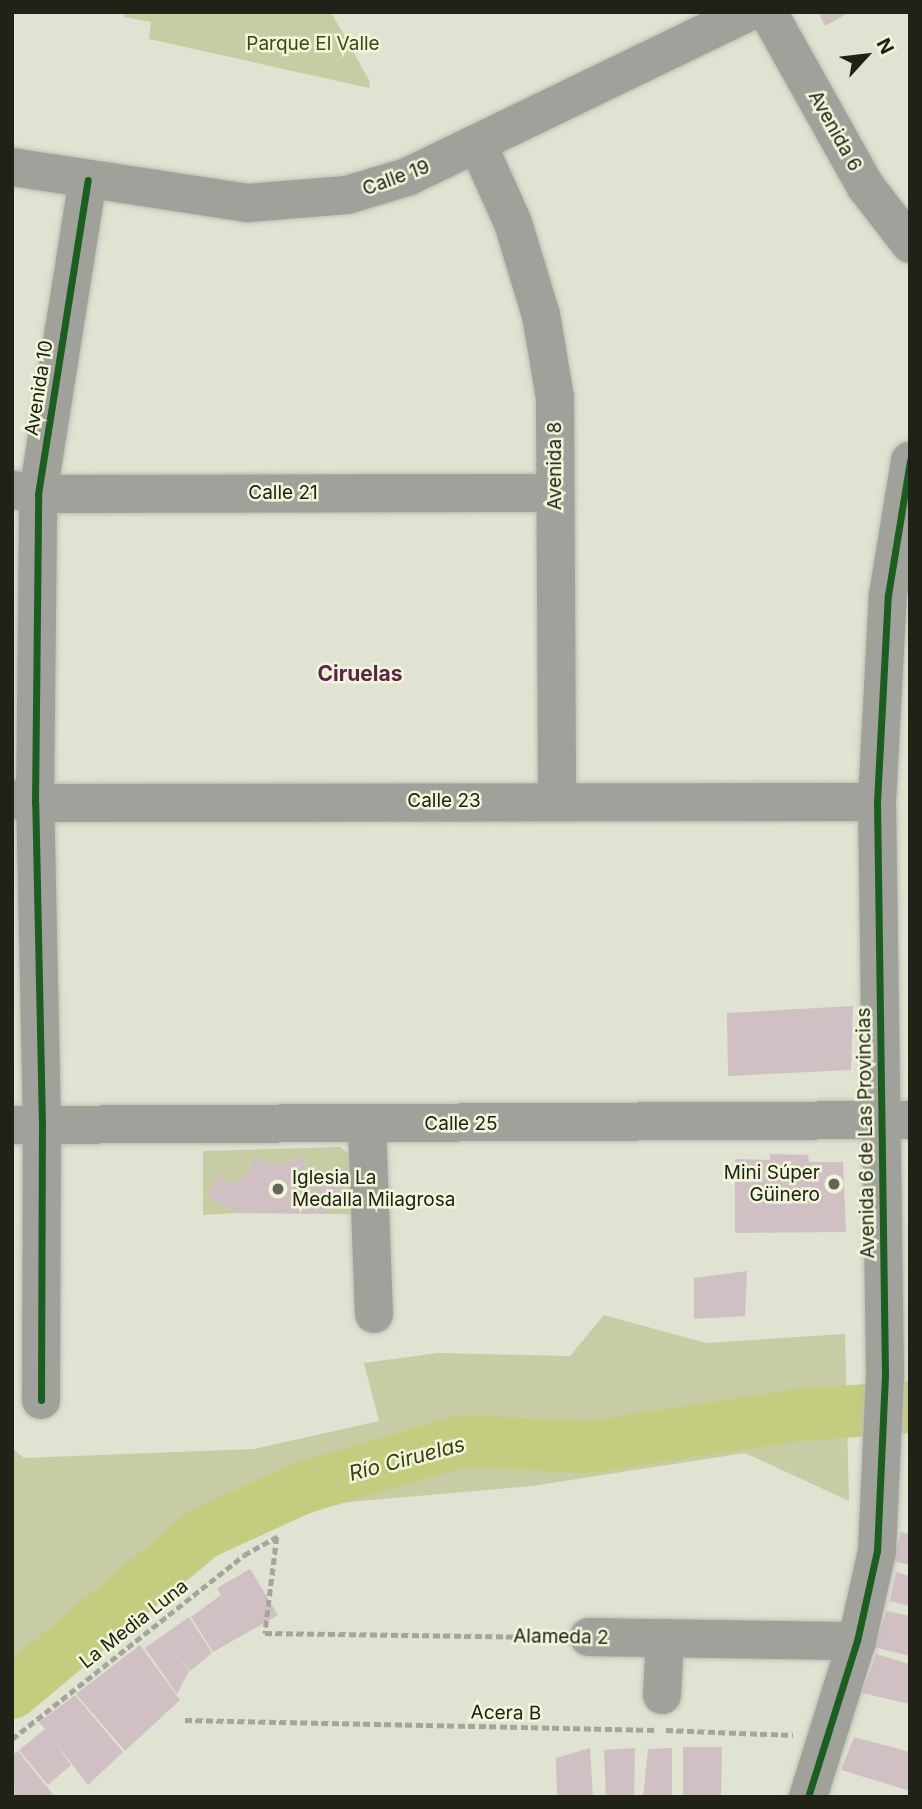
<!DOCTYPE html>
<html>
<head>
<meta charset="utf-8">
<style>
	body { margin:0 }
	#map { position:relative; width:922px; height:1809px; overflow:hidden; background:#e0e2d2; font-family:Inter,sans-serif }
	div>[style] { position:absolute }
	.green>* { inset:0; background:#c8cca4 }
	.river>* { height:52px; margin:-26px; padding:0 26px; transform-origin:26px; border-radius:26px; background:#c5cc80 }
	.building>* { inset:0; background:#d0c0c3 }
	.path>* { height:4.5px; margin-top:-2.25px; transform-origin:0; background:repeating-linear-gradient(90deg,#a4a69d 0 7px,transparent 0 10.5px) }
	.roads { filter:drop-shadow(0 0 2px #bdbeb2) drop-shadow(0 0 2px #bdbeb2) }
	.minor>* { height:38px; margin:-19px; padding:0 19px; transform-origin:19px; border-radius:19px; background:#9fa19a }
	.cycleway>* { height:7px; margin:-3.5px; padding:0 3.5px; transform-origin:3.5px; border-radius:3.5px; background:#1b5e20 }
	.dots>* { width:19px; height:19px; translate:-50% -50%; box-sizing:border-box; border:4px solid #f2f6d9; border-radius:50% }
	span { translate:-50% -50%; white-space:nowrap; text-align:center; line-height:1.15; -webkit-text-stroke:5px #f2f6d9; paint-order:stroke }
	.park-label { font-size:19px; color:#41441a }
	.street-label { font-size:19px; color:#202117 }
	.poi-label { font-size:19px; color:#202117 }
	.right { translate:-100% -50%; text-align:right }
	.left { translate:0 -50%; text-align:left }
	.neighbourhood-label { font-size:21px; color:#5e234a; font-weight:700 }
	.water-label { font-size:21px; color:#3c3f15; font-style:italic }
	.frame { position:absolute; inset:0; border:14px solid #202117; pointer-events:none }
	.north { position:absolute; left:831px; top:21px; width:70px; height:70px; -webkit-text-stroke:5px #f2f6d9; paint-order:stroke; rotate:63deg; font-size:19px; font-weight:700; line-height:28px; text-align:center; color:#202117 }
	.north::after { content:''; display:block; margin:auto; width:24px; height:32px; background:#202117; clip-path:polygon(50% 0,100% 100%,50% 72%,0 100%) }
</style>
</head>
<body>
<div id="map">
	<div class="green">
		<i style="clip-path:polygon(125px 12px,331px 12px,370px 82px,369px 88px,149px 39px,151px 22px,124px 17px)"></i>
		<i style="clip-path:polygon(340px 1147px,351px 1156px,351px 1214px,326px 1214px,350px 1194px,332px 1171px,311px 1181px,303px 1157px,229px 1184px,221px 1174px,206px 1195px,237px 1213px,203px 1215px,203px 1151px)"></i>
		<i style="clip-path:polygon(604px 1315px,706px 1343px,845px 1334px,849px 1501px,745px 1453px,532px 1486px,336px 1503px,208px 1554px,12px 1708px,12px 1448px,24px 1458px,254px 1449px,379px 1421px,364px 1363px,438px 1353px,570px 1356px)"></i>
	</div>
	<div class="river">
		<i style="left:12px;top:1693px;width:248px;rotate:-39.9deg"></i>
		<i style="left:202px;top:1534px;width:110px;rotate:-24.7deg"></i>
		<i style="left:302px;top:1488px;width:167px;rotate:-16.4deg"></i>
		<i style="left:462px;top:1441px;width:127px;rotate:2.7deg"></i>
		<i style="left:589px;top:1447px;width:211px;rotate:-8.7deg"></i>
		<i style="left:798px;top:1415px;width:112px;rotate:-4.1deg"></i>
	</div>
	<div class="building">
		<i style="clip-path:polygon(818px 12px,850px 12px,825px 26px)"></i>
		<i style="clip-path:polygon(853px 1006px,851px 1070px,728px 1076px,727px 1013px)"></i>
		<i style="clip-path:polygon(770px 1154px,808px 1155px,809px 1162px,843px 1162px,846px 1232px,735px 1233px,735px 1159px,770px 1160px)"></i>
		<i style="clip-path:polygon(303px 1157px,311px 1181px,332px 1170px,350px 1195px,326px 1214px,237px 1213px,206px 1195px,221px 1173px,229px 1184px,245px 1178px,255px 1158px,275px 1166px)"></i>
		<i style="clip-path:polygon(747px 1271px,745px 1316px,694px 1319px,694px 1278px)"></i>
		<i style="clip-path:polygon(901px 1532px,910px 1534px,910px 1565px,893px 1561px)"></i>
		<i style="clip-path:polygon(250px 1569px,278px 1615px,213px 1652px,191px 1617px,221px 1595px,217px 1588px)"></i>
		<i style="clip-path:polygon(896px 1572px,910px 1576px,910px 1606px,890px 1601px)"></i>
		<i style="clip-path:polygon(887px 1611px,910px 1616px,910px 1656px,874px 1647px)"></i>
		<i style="clip-path:polygon(189px 1617px,212px 1653px,190px 1671px,176px 1655px,189px 1671px,177px 1694px,145px 1648px)"></i>
		<i style="clip-path:polygon(140px 1645px,180px 1700px,125px 1751px,76px 1694px)"></i>
		<i style="clip-path:polygon(876px 1654px,910px 1664px,910px 1704px,862px 1693px)"></i>
		<i style="clip-path:polygon(75px 1695px,123px 1752px,88px 1785px,55px 1742px,71px 1765px,48px 1785px,19px 1750px,45px 1729px,39px 1722px)"></i>
		<i style="clip-path:polygon(854px 1737px,910px 1752px,910px 1791px,841px 1770px)"></i>
		<i style="clip-path:polygon(683px 1747px,722px 1747px,721px 1797px,683px 1797px)"></i>
		<i style="clip-path:polygon(590px 1748px,593px 1797px,557px 1797px,556px 1758px)"></i>
		<i style="clip-path:polygon(635px 1748px,634px 1797px,606px 1797px,604px 1750px)"></i>
		<i style="clip-path:polygon(672px 1748px,672px 1797px,643px 1797px,648px 1749px)"></i>
		<i style="clip-path:polygon(18px 1751px,55px 1797px,15px 1797px,12px 1755px)"></i>
	</div>
	<div class="path">
		<i style="left:277px;top:1537px;width:97px;rotate:97.1deg"></i>
		<i style="left:265px;top:1633px;width:291px;rotate:0.8deg"></i>
		<i style="left:185px;top:1720px;width:472px;rotate:1.2deg"></i>
		<i style="left:666px;top:1730px;width:127px;rotate:2.3deg"></i>
		<i style="left:12px;top:1739px;width:296px;rotate:-38.4deg"></i>
		<i style="left:244px;top:1555px;width:38px;rotate:-29deg"></i>
	</div>
	<div class="roads">
		<div class="minor">
			<i style="left:768px;top:12px;width:201px;rotate:60.8deg"></i>
			<i style="left:866px;top:187px;width:72px;rotate:52.3deg"></i>
			<i style="left:478px;top:145px;width:85px;rotate:65.8deg"></i>
			<i style="left:513px;top:223px;width:96px;rotate:73.1deg"></i>
			<i style="left:541px;top:315px;width:84px;rotate:80.4deg"></i>
			<i style="left:555px;top:398px;width:402px;rotate:89.7deg"></i>
			<i style="left:12px;top:167px;width:239px;rotate:8.7deg"></i>
			<i style="left:248px;top:203px;width:99px;rotate:-4.6deg"></i>
			<i style="left:347px;top:195px;width:63px;rotate:-16.7deg"></i>
			<i style="left:407px;top:177px;width:379px;rotate:-25.8deg"></i>
			<i style="left:14px;top:490px;width:24px;rotate:9deg"></i>
			<i style="left:38px;top:494px;width:517px;rotate:-0.11deg"></i>
			<i style="left:12px;top:799px;width:23px;rotate:10deg"></i>
			<i style="left:35px;top:803px;width:842px;rotate:-0.07deg"></i>
			<i style="left:12px;top:1125px;width:898px;rotate:-0.32deg"></i>
			<i style="left:367px;top:1125px;width:189px;rotate:87.9deg"></i>
			<i style="left:41px;top:1400px;width:275px;rotate:-89.8deg"></i>
			<i style="left:42px;top:1125px;width:322px;rotate:-91.2deg"></i>
			<i style="left:35px;top:803px;width:309px;rotate:-89.4deg"></i>
			<i style="left:38px;top:494px;width:318px;rotate:-81deg"></i>
			<i style="left:589px;top:1637px;width:268px;rotate:0.9deg"></i>
			<i style="left:662px;top:1695px;width:57px;rotate:-87deg"></i>
			<i style="left:808px;top:1797px;width:164px;rotate:-72.6deg"></i>
			<i style="left:857px;top:1641px;width:92px;rotate:-77.5deg"></i>
			<i style="left:877px;top:1551px;width:178px;rotate:-87.4deg"></i>
			<i style="left:885px;top:1373px;width:571px;rotate:-90.8deg"></i>
			<i style="left:877px;top:802px;width:207px;rotate:-87deg"></i>
			<i style="left:888px;top:595px;width:136px;rotate:-80.7deg"></i>
		</div>
	</div>
	<div class="cycleway">
		<i style="left:41px;top:1400px;width:275px;rotate:-89.8deg"></i>
		<i style="left:42px;top:1125px;width:322px;rotate:-91.2deg"></i>
		<i style="left:35px;top:803px;width:309px;rotate:-89.4deg"></i>
		<i style="left:38px;top:494px;width:318px;rotate:-81deg"></i>
		<i style="left:808px;top:1797px;width:164px;rotate:-72.6deg"></i>
		<i style="left:857px;top:1641px;width:92px;rotate:-77.5deg"></i>
		<i style="left:877px;top:1551px;width:178px;rotate:-87.4deg"></i>
		<i style="left:885px;top:1373px;width:571px;rotate:-90.8deg"></i>
		<i style="left:877px;top:802px;width:207px;rotate:-87deg"></i>
		<i style="left:888px;top:595px;width:136px;rotate:-80.7deg"></i>
	</div>
	<div class="dots">
		<i style="left:834px;top:1184px;background:#636558"></i>
		<i style="left:278px;top:1189px;background:#636558"></i>
	</div>
	<div class="park-label">
		<span style="left:313px;top:44px">Parque El Valle</span>
	</div>
	<div class="street-label">
		<span style="left:835px;top:131px;rotate:61deg">Avenida 6</span>
		<span style="left:396px;top:178px;rotate:-20deg">Calle 19</span>
		<span style="left:39px;top:388px;rotate:-81deg">Avenida 10</span>
		<span style="left:555px;top:466px;rotate:-90deg">Avenida 8</span>
		<span style="left:283px;top:493px">Calle 21</span>
		<span style="left:444px;top:801px">Calle 23</span>
		<span style="left:461px;top:1124px">Calle 25</span>
		<span style="left:866px;top:1133px;rotate:-91deg">Avenida 6 de Las Provincias</span>
		<span style="left:134px;top:1624px;rotate:-38deg">La Media Luna</span>
		<span style="left:561px;top:1637px;rotate:1deg">Alameda 2</span>
		<span style="left:506px;top:1713px;rotate:1deg">Acera B</span>
	</div>
	<div class="poi-label">
		<span class="right" style="left:820px;top:1184px">Mini Súper<br>Güinero</span>
		<span class="left" style="left:292px;top:1189px">Iglesia La<br>Medalla Milagrosa</span>
	</div>
	<div class="neighbourhood-label">
		<span style="left:360px;top:674px">Ciruelas</span>
	</div>
	<div class="water-label">
		<span style="left:407px;top:1459px;rotate:-15deg">Río Ciruelas</span>
	</div>
	<div class="frame"></div>
	<div class="north">N</div>
</div>
</body>
</html>
